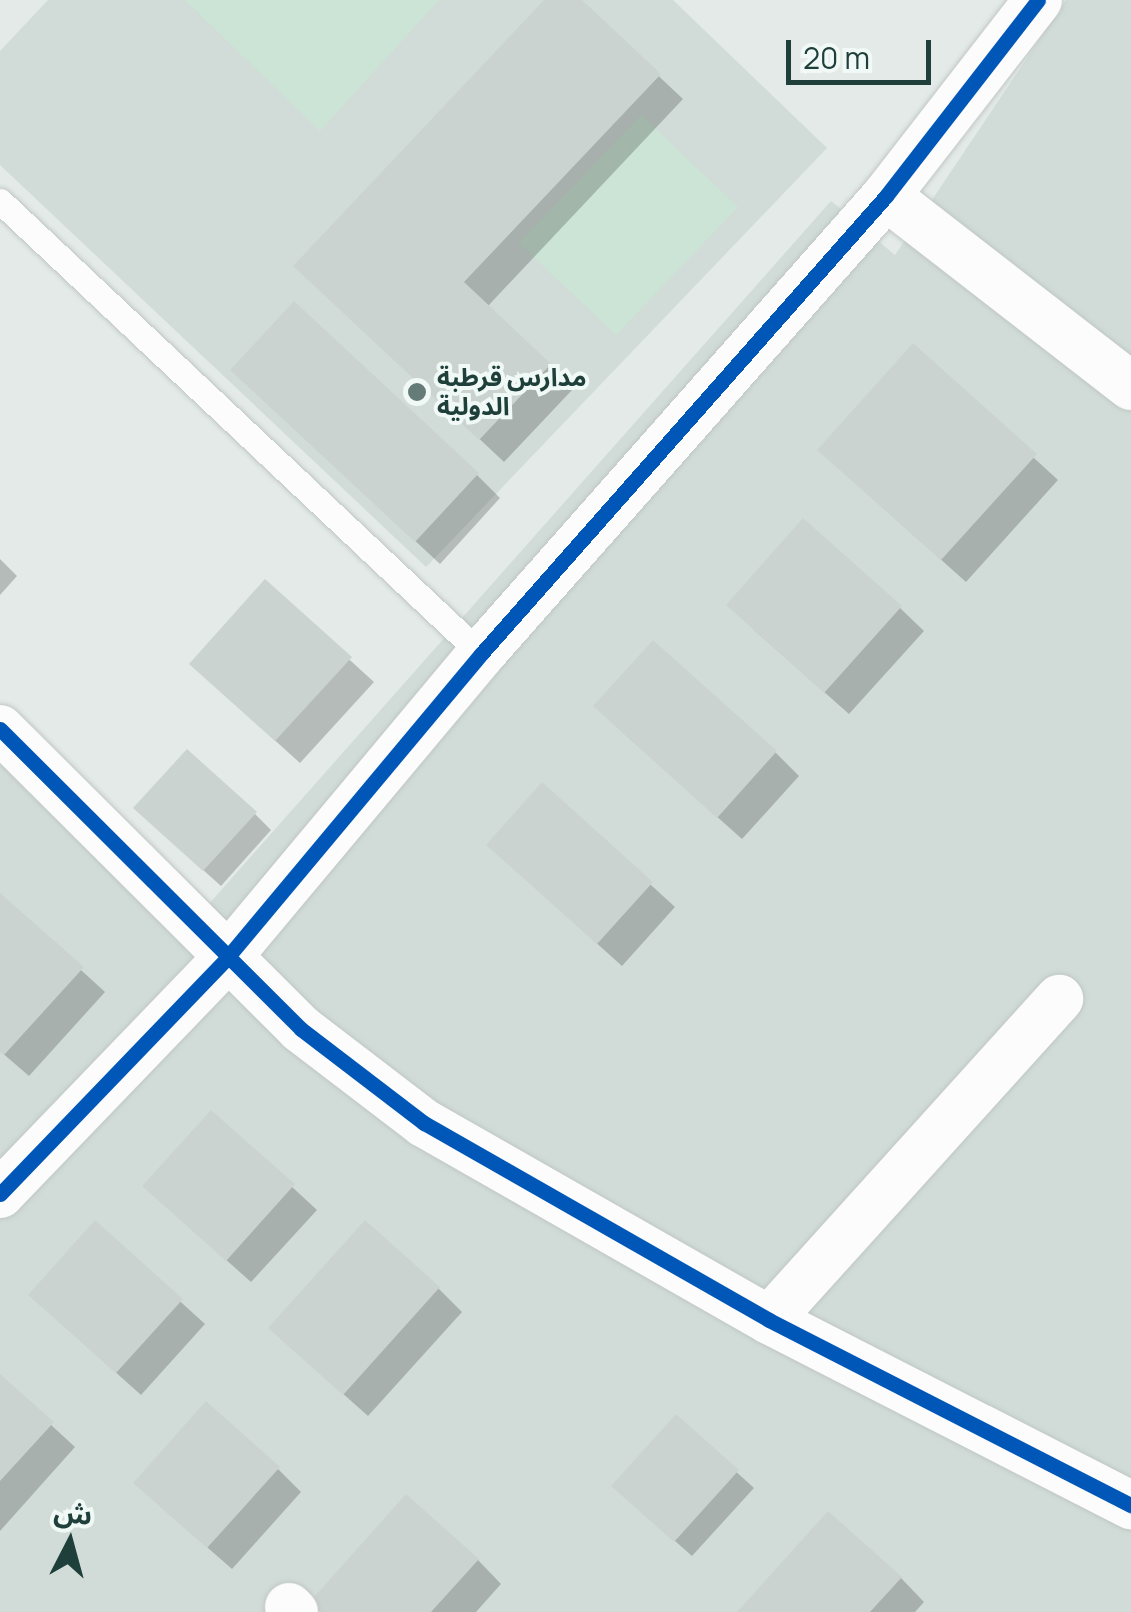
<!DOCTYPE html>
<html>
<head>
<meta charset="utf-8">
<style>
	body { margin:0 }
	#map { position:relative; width:1131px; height:1612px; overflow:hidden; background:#e3eae7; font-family:Manrope,"Noto Sans Arabic",sans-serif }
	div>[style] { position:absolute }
	.built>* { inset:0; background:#d1dcd8 }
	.green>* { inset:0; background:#cbe4d5 }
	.shadow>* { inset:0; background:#0003 }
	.building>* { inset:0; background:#cbd3d0 }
	.roads { filter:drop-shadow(0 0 2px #c0c7c4) drop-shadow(0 0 2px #c0c7c4) }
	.service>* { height:25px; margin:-12.5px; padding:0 12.5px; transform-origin:12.5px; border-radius:12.5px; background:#fbfcfb }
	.minor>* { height:48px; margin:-24px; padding:0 24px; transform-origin:24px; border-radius:24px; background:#fbfcfb }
	.cycleway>* { height:15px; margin:-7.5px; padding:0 7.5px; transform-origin:7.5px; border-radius:7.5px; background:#0057b8 }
	.dots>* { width:28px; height:28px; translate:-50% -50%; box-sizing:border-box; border:5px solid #f1f9f6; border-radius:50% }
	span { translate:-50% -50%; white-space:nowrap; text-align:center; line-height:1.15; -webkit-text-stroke:8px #f1f9f6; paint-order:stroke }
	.poi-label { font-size:25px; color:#1f3f3a; font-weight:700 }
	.left { translate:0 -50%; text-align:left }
	.north { position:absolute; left:20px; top:1492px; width:100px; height:100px; -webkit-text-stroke:8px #f1f9f6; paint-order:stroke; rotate:6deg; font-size:28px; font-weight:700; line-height:40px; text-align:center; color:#1f3f3a }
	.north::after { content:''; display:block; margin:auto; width:35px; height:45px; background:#1f3f3a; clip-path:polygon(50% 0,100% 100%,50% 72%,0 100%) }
	.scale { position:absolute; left:786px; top:40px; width:145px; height:45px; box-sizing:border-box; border:5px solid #1f3f3a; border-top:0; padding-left:12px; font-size:30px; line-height:35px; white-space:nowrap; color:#1f3f3a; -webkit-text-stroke:8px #f1f9f6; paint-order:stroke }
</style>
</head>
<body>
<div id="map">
	<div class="built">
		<i style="clip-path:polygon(48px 0,673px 0,827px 148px,426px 567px,0 165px,0 51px)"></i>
		<i style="clip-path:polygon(1066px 0,1131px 0,1131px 1612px,0 1612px,0 744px,208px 905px,831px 201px,895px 255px)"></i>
	</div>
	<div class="green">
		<i style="clip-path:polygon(185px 0,439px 0,320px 131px)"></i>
		<i style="clip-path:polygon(641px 115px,738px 207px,616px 335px,519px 243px)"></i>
	</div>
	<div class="shadow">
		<i style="clip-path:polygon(547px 0,578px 0,683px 99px,487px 307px,573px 389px,504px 462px,320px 289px)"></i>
		<i style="clip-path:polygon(913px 347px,1058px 480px,966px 582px,844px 473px)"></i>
		<i style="clip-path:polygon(257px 393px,477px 475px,500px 498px,440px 564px)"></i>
		<i style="clip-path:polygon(0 559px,17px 576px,0 595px)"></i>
		<i style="clip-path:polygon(265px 583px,374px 682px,300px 763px,216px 687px)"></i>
		<i style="clip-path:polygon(900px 608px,924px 631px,849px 714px,753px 629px)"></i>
		<i style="clip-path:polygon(620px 730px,775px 752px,799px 776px,742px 839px)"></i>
		<i style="clip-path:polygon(543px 786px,675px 907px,622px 966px,513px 868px)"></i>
		<i style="clip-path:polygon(255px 814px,271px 830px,221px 886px,152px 824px)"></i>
		<i style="clip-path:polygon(0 896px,105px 992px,29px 1076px,0 1051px)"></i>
		<i style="clip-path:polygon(212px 1113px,317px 1210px,251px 1282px,169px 1209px)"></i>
		<i style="clip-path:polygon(95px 1224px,205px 1324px,141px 1395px,55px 1318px)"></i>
		<i style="clip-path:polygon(438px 1288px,462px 1312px,368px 1416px,295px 1351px)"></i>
		<i style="clip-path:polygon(0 1378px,75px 1447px,0 1531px)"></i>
		<i style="clip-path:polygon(677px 1418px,754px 1488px,692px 1556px,631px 1502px)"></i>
		<i style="clip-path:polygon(278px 1469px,301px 1492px,232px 1569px,160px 1506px)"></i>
		<i style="clip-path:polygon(478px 1560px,501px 1584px,476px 1612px,316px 1612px)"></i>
		<i style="clip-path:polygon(901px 1578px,924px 1602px,915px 1612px,741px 1612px)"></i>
	</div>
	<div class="building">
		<i style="clip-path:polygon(544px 0,582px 0,661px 74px,464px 282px,551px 364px,479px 440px,293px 266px)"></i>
		<i style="clip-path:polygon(294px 301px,479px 473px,415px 542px,230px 370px)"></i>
		<i style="clip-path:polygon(913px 343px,1037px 454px,941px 560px,817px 450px)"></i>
		<i style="clip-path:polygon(803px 518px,902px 606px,824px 693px,726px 605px)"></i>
		<i style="clip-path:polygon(265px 579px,352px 657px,275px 741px,189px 664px)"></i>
		<i style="clip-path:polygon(653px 640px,777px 751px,717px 818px,593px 706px)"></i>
		<i style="clip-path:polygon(187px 749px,257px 812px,203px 871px,133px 808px)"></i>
		<i style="clip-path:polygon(542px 782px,653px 882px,597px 944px,486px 845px)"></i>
		<i style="clip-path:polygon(0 893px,84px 967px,4px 1055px,0 1051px)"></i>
		<i style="clip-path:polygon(211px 1110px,295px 1184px,226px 1261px,142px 1186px)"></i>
		<i style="clip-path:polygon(95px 1220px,183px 1299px,116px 1373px,28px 1295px)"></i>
		<i style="clip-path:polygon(365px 1220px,440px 1287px,343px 1395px,268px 1328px)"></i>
		<i style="clip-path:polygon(0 1374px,54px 1422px,0 1481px)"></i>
		<i style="clip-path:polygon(206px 1401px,280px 1467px,207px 1548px,133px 1483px)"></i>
		<i style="clip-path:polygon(676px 1414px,739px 1470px,674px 1542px,611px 1486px)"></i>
		<i style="clip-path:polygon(406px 1494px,479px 1559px,431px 1612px,313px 1612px,306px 1606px)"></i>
		<i style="clip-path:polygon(828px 1511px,902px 1577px,870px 1612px,737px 1612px)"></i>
	</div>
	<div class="roads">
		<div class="service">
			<i style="left:0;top:201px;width:661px;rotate:43.28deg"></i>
		</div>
		<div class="minor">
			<i style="left:886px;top:196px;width:310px;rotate:37.8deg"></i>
			<i style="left:0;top:729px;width:425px;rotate:44.9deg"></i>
			<i style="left:301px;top:1029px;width:155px;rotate:37.4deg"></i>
			<i style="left:424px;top:1123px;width:397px;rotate:29.7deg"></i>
			<i style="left:769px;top:1320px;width:407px;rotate:27.1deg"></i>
			<i style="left:0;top:1194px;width:326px;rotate:-46.1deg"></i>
			<i style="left:226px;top:959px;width:398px;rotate:-50.1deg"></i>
			<i style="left:481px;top:654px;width:611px;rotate:-48.51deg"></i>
			<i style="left:886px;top:196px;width:248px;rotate:-52.2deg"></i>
			<i style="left:769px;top:1320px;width:433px;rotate:-47.9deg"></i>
			<i style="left:289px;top:1607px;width:7px;rotate:45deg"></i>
		</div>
	</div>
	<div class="cycleway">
		<i style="left:0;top:729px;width:425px;rotate:44.9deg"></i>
		<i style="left:301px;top:1029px;width:155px;rotate:37.4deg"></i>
		<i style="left:424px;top:1123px;width:397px;rotate:29.7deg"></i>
		<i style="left:769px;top:1320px;width:407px;rotate:27.1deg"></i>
		<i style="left:0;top:1194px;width:326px;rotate:-46.1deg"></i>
		<i style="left:226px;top:959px;width:398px;rotate:-50.1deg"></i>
		<i style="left:481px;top:654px;width:611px;rotate:-48.51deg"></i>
		<i style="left:886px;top:196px;width:248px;rotate:-52.2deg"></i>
	</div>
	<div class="dots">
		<i style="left:417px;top:392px;background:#647b77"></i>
	</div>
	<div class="poi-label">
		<span class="left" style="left:437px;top:392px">مدارس قرطبة<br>الدولية</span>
	</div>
	<div class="north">ش</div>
	<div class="scale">20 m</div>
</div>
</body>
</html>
